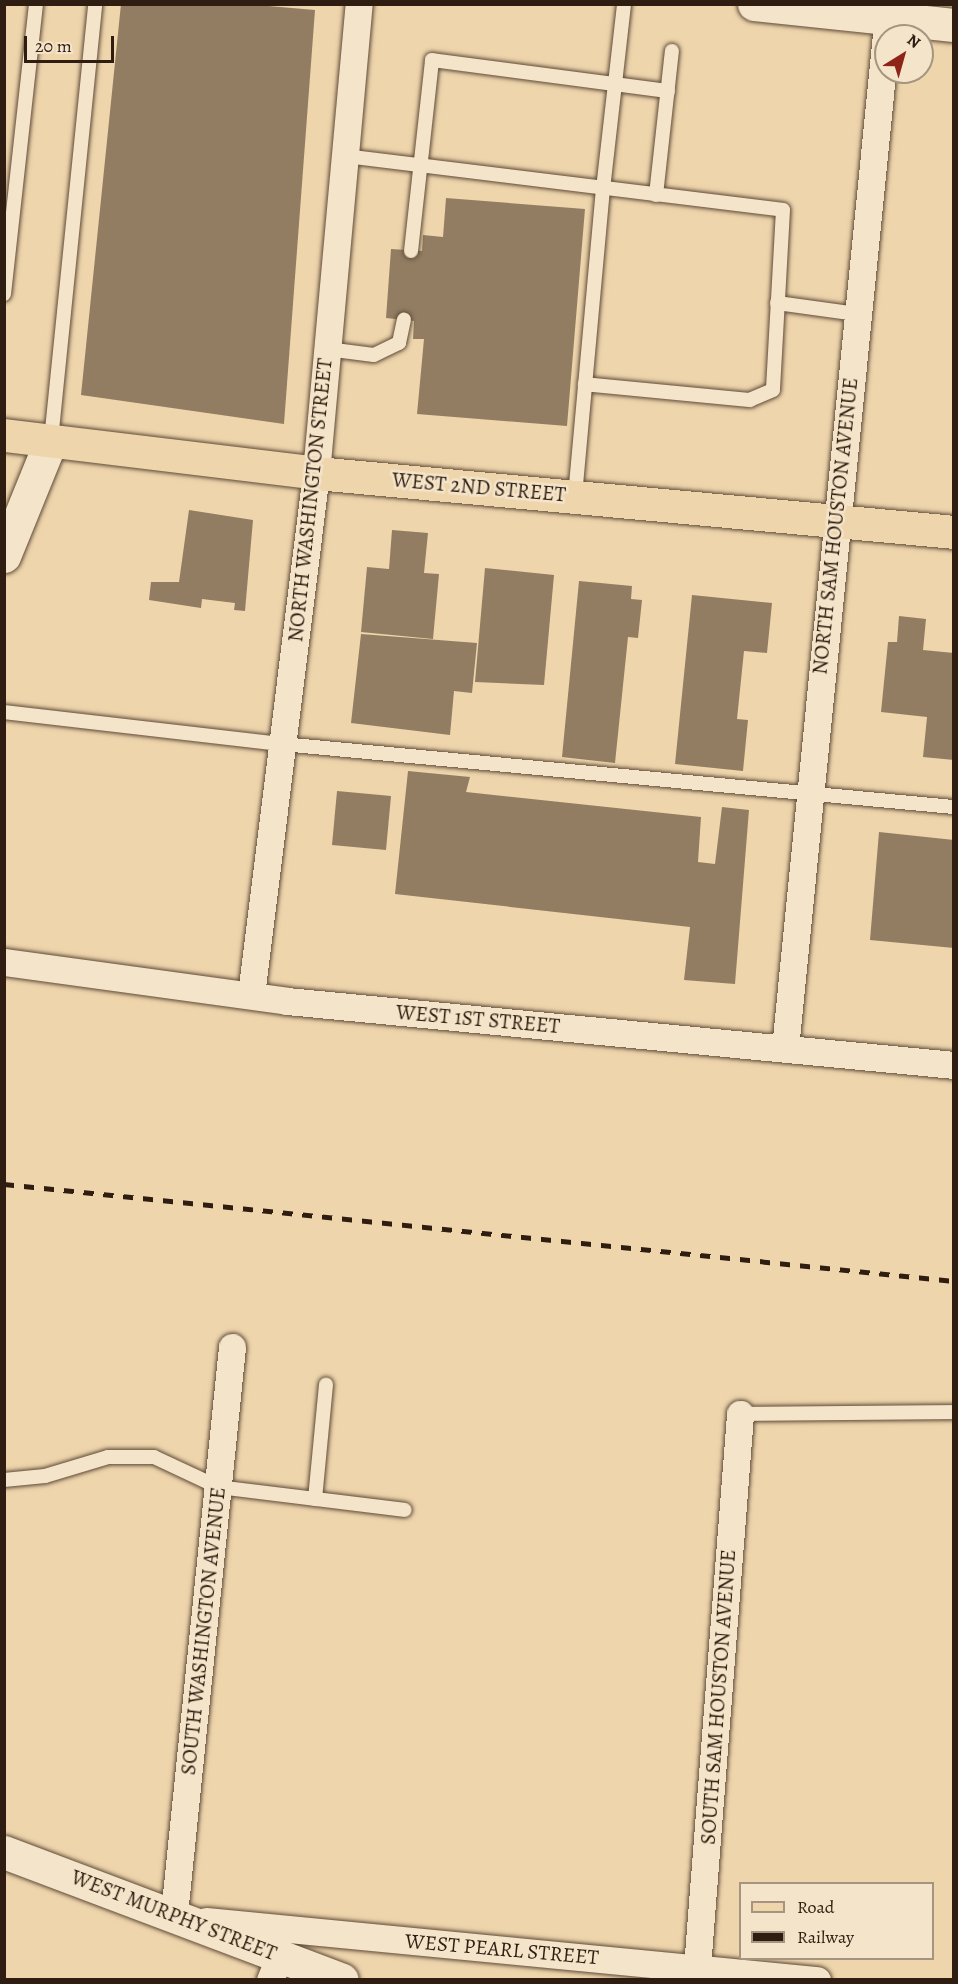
<!DOCTYPE html>
<html>
<head>
<meta charset="utf-8">
<style>
	body { margin:0 }
	#map { position:relative; width:958px; height:1984px; overflow:hidden; background:#eed5ac; font-family:Alegreya,serif }
	div>[style] { position:absolute }
	.building>* { inset:0; background:#927d62 }
	.roads { filter:drop-shadow(0 0 2px #5f4b38) drop-shadow(0 0 2px #5f4b38) }
	.lane>* { height:14px; margin:-7px; padding:0 7px; transform-origin:7px; border-radius:7px; background:#f4e4c9 }
	.street>* { height:27px; margin:-13.5px; padding:0 13.5px; transform-origin:13.5px; border-radius:13.5px; background:#f4e4c9 }
	.secondary>* { height:33px; margin:-16.5px; padding:0 16.5px; transform-origin:16.5px; border-radius:16.5px; background:#f4e4c9 }
	.primary>* { height:33px; margin:-16.5px; padding:0 16.5px; transform-origin:16.5px; border-radius:16.5px; background:#eed5ac }
	.rail>* { height:4.5px; margin-top:-2.25px; transform-origin:0; background:repeating-linear-gradient(90deg,#2f1d11 0 10px,transparent 0 20px) }
	span { translate:-50% -50%; white-space:nowrap; text-align:center; line-height:1.15; -webkit-text-stroke:5px #f4e4c9; paint-order:stroke }
	.street-label { font-size:21px; color:#2f1d11 }
	.frame { position:absolute; inset:0; border:6px solid #2f1d11; pointer-events:none }
	.legend { position:absolute; left:739px; top:1882px; width:195px; height:78px; box-sizing:border-box; background:#f4e4c9; border:2px solid #a5947f; margin:0; padding:8px 10px; list-style:none; font-size:18px; color:#2f1d11 }
	.legend li { display:flex; align-items:center; gap:12px; height:30px }
	.legend b { width:30px; border:2px solid #a5947f }
	.north { position:absolute; left:874px; top:24px; width:60px; height:60px; box-sizing:border-box; background:#f4e4c9; border:2px solid #a5947f; border-radius:50%; rotate:37deg; font-size:16px; font-weight:700; line-height:24px; text-align:center; color:#2f1d11 }
	.north::after { content:''; display:block; margin:auto; width:21px; height:27px; background:#8f2418; clip-path:polygon(50% 0,100% 100%,50% 72%,0 100%) }
	.scale { position:absolute; left:24px; top:36px; width:90px; height:27px; box-sizing:border-box; border:3px solid #2f1d11; border-top:0; padding-left:8px; font-size:18px; line-height:21px; white-space:nowrap; color:#2f1d11; -webkit-text-stroke:4px #f4e4c9; paint-order:stroke }
</style>
</head>
<body>
<div id="map">
	<div class="building">
		<i style="clip-path:polygon(121px 4px,245px 4px,315px 10px,284px 424px,81px 395px)"></i>
		<i style="clip-path:polygon(446px 198px,585px 209px,567px 426px,417px 414px,424px 339px,413px 339px,414px 321px,386px 318px,391px 249px,422px 251px,423px 235px,443px 237px)"></i>
		<i style="clip-path:polygon(189px 510px,253px 520px,245px 611px,234px 610px,235px 603px,202px 599px,201px 608px,149px 600px,151px 582px,179px 582px)"></i>
		<i style="clip-path:polygon(392px 530px,428px 533px,424px 573px,439px 574px,433px 639px,361px 632px,367px 567px,389px 569px)"></i>
		<i style="clip-path:polygon(485px 568px,554px 575px,544px 685px,475px 682px)"></i>
		<i style="clip-path:polygon(579px 581px,632px 586px,631px 599px,642px 600px,638px 638px,628px 637px,615px 763px,562px 757px)"></i>
		<i style="clip-path:polygon(692px 595px,772px 603px,767px 653px,744px 651px,737px 719px,748px 720px,743px 771px,675px 764px)"></i>
		<i style="clip-path:polygon(899px 616px,926px 619px,923px 650px,954px 653px,954px 760px,923px 757px,927px 717px,881px 712px,888px 642px,897px 642px)"></i>
		<i style="clip-path:polygon(361px 634px,477px 643px,472px 693px,454px 691px,450px 735px,351px 723px)"></i>
		<i style="clip-path:polygon(408px 771px,470px 777px,466px 792px,701px 817px,698px 862px,715px 864px,722px 807px,749px 810px,735px 984px,684px 980px,690px 927px,395px 894px)"></i>
		<i style="clip-path:polygon(337px 791px,391px 796px,386px 850px,332px 845px)"></i>
		<i style="clip-path:polygon(879px 832px,954px 840px,954px 948px,870px 940px)"></i>
	</div>
	<div class="roads">
		<div class="lane">
			<i style="left:345px;top:156px;width:441px;rotate:7deg"></i>
			<i style="left:783px;top:210px;width:180px;rotate:93.2deg"></i>
			<i style="left:773px;top:390px;width:25px;rotate:157deg"></i>
			<i style="left:750px;top:400px;width:166px;rotate:-174.5deg"></i>
			<i style="left:656px;top:195px;width:145px;rotate:-83.7deg"></i>
			<i style="left:411px;top:251px;width:192px;rotate:-83.7deg"></i>
			<i style="left:432px;top:60px;width:238px;rotate:7.5deg"></i>
			<i style="left:4px;top:294px;width:292px;rotate:-83.7deg"></i>
			<i style="left:777px;top:303px;width:81px;rotate:7.8deg"></i>
			<i style="left:327px;top:349px;width:47px;rotate:7.3deg"></i>
			<i style="left:374px;top:355px;width:28px;rotate:-26deg"></i>
			<i style="left:399px;top:343px;width:24px;rotate:-78deg"></i>
			<i style="left:51px;top:440px;width:438px;rotate:-84.2deg"></i>
			<i style="left:575px;top:496px;width:308px;rotate:-84.8deg"></i>
			<i style="left:603px;top:189px;width:186px;rotate:-83.5deg"></i>
			<i style="left:4px;top:712px;width:280px;rotate:6.6deg"></i>
			<i style="left:282px;top:744px;width:675px;rotate:5.36deg"></i>
			<i style="left:740px;top:1414px;width:214px;rotate:-0.5deg"></i>
			<i style="left:4px;top:1480px;width:41px;rotate:-5.6deg"></i>
			<i style="left:45px;top:1476px;width:66px;rotate:-16.8deg"></i>
			<i style="left:108px;top:1457px;width:46px"></i>
			<i style="left:154px;top:1457px;width:71px;rotate:25.1deg"></i>
			<i style="left:218px;top:1487px;width:188px;rotate:7deg"></i>
			<i style="left:315px;top:1499px;width:115px;rotate:-84.5deg"></i>
		</div>
		<div class="street">
			<i style="left:4px;top:962px;width:286px;rotate:7.8deg"></i>
			<i style="left:287px;top:1001px;width:670px;rotate:5.48deg"></i>
			<i style="left:251px;top:995px;width:526px;rotate:-82.9deg"></i>
			<i style="left:316px;top:473px;width:471px;rotate:-84.8deg"></i>
			<i style="left:785px;top:1048px;width:1049px;rotate:-84.31deg"></i>
			<i style="left:174px;top:1914px;width:570px;rotate:-84.16deg"></i>
			<i style="left:206px;top:1921px;width:614px;rotate:5.52deg"></i>
			<i style="left:270px;top:1980px;width:27px;rotate:-68deg"></i>
			<i style="left:696px;top:1980px;width:568px;rotate:-85.55deg"></i>
		</div>
		<div class="secondary">
			<i style="left:754px;top:4px;width:201px;rotate:6deg"></i>
			<i style="left:4px;top:556px;width:125px;rotate:-67.9deg"></i>
			<i style="left:4px;top:1852px;width:361px;rotate:20.7deg"></i>
		</div>
		<div class="primary">
			<i style="left:4px;top:435px;width:314px;rotate:6.9deg"></i>
			<i style="left:316px;top:473px;width:641px;rotate:5.28deg"></i>
		</div>
	</div>
	<div class="rail">
		<i style="left:4px;top:1184px;width:955px;rotate:5.83deg"></i>
	</div>
	<div class="street-label">
		<span style="left:479px;top:487px;rotate:5deg">WEST 2ND STREET</span>
		<span style="left:310px;top:500px;rotate:-84deg">NORTH WASHINGTON STREET</span>
		<span style="left:835px;top:526px;rotate:-84deg">NORTH SAM HOUSTON AVENUE</span>
		<span style="left:478px;top:1019px;rotate:5deg">WEST 1ST STREET</span>
		<span style="left:203px;top:1631px;rotate:-84deg">SOUTH WASHINGTON AVENUE</span>
		<span style="left:718px;top:1697px;rotate:-86deg">SOUTH SAM HOUSTON AVENUE</span>
		<span style="left:174px;top:1915px;rotate:21deg">WEST MURPHY STREET</span>
		<span style="left:502px;top:1949px;rotate:5deg">WEST PEARL STREET</span>
	</div>
	<div class="frame"></div>
	<ul class="legend">
	<li><b style="height:8px;background:#eed5ac"></b>Road</li>
	<li><b style="height:8px;background:#2f1d11"></b>Railway</li>
	</ul>
	<div class="north">N</div>
	<div class="scale">20 m</div>
</div>
</body>
</html>
